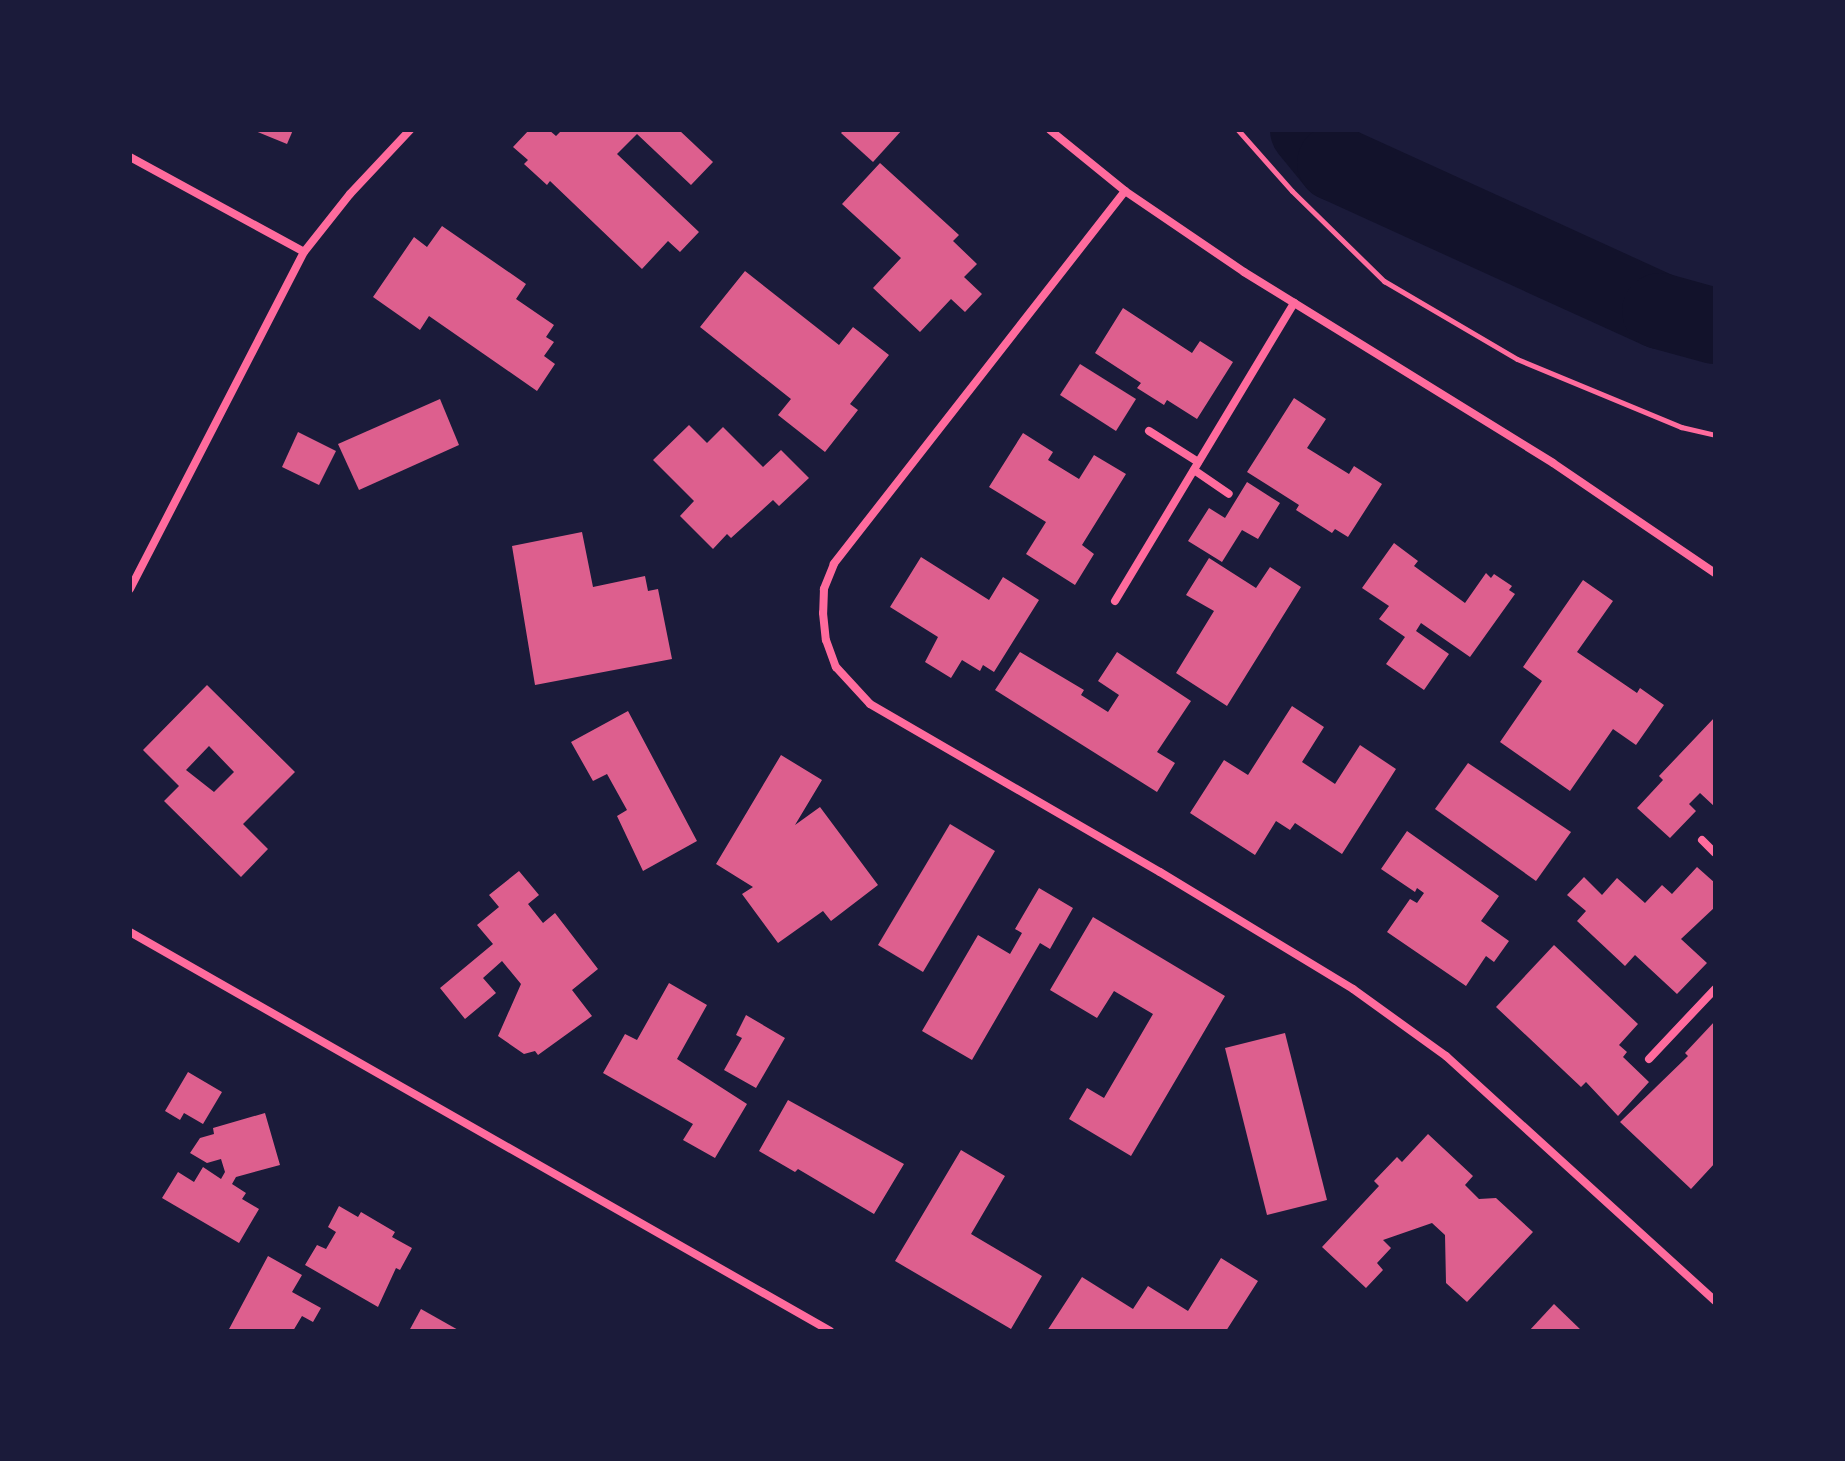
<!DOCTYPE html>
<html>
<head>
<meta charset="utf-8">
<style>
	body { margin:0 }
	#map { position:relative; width:1845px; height:1461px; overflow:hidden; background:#1b1b3a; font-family:Bitter,serif }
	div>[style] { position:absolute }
	.river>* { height:76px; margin:-38px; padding:0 38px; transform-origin:38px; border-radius:38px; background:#12122b }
	.building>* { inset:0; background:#dd5f8e }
	.path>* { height:5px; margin:-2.5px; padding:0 2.5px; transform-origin:2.5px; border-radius:2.5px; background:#ff6b9d }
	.minor>* { height:8px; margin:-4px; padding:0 4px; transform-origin:4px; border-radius:4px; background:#ff6b9d }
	span { translate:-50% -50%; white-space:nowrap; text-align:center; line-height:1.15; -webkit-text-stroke:8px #1b1b3a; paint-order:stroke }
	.frame { position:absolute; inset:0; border:132px solid #1b1b3a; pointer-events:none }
</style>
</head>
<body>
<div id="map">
	<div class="river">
		<i style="left:1308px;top:130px;width:43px;rotate:50.7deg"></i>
		<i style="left:1335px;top:163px;width:357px;rotate:24.5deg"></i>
		<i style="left:1660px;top:311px;width:57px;rotate:15.3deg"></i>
	</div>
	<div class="building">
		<i style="clip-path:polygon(253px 130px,293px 130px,287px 144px)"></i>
		<i style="clip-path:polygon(529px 130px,549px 130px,556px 136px,562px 130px,679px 130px,713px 162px,691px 185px,637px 134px,617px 154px,699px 232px,680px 252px,668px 241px,642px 269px,550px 181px,547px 185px,524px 164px,528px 160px,513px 147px)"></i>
		<i style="clip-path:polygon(844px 130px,902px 130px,873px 162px,841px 133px)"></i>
		<i style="clip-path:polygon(880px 163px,959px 235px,953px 241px,977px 264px,964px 277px,982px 294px,965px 312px,951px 299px,920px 332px,873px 288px,901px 258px,842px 204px)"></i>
		<i style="clip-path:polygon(442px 226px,526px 284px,516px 299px,554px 325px,546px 337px,554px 342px,544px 356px,555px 364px,537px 391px,429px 316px,420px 330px,373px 297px,414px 237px,427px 247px)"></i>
		<i style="clip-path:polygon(745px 271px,839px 345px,853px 327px,889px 355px,850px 404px,858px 410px,825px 452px,778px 415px,791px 399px,700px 327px)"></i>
		<i style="clip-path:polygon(1123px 308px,1192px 353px,1200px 341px,1233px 362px,1197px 419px,1167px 400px,1164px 405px,1137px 388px,1141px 383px,1095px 353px)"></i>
		<i style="clip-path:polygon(1080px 364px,1136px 399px,1116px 431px,1060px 395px)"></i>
		<i style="clip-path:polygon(1294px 398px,1326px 419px,1307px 448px,1349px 474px,1354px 466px,1382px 484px,1348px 537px,1335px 529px,1332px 533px,1296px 510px,1299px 505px,1247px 472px)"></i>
		<i style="clip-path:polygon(440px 399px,459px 445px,359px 490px,338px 444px)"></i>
		<i style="clip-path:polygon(689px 425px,707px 443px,723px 427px,763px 467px,781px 450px,809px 478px,779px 506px,773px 500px,731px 538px,727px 534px,713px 549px,680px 516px,694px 501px,653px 460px)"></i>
		<i style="clip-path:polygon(298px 432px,336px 451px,319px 485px,282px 467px)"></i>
		<i style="clip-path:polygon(1023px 433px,1053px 452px,1048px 460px,1079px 479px,1094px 455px,1126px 474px,1082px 545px,1094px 554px,1075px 585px,1026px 554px,1046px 522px,989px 487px)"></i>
		<i style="clip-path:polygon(1247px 482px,1280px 503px,1258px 539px,1242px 530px,1222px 562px,1188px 541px,1209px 508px,1225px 518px)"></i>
		<i style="clip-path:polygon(582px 532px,593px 587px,645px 576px,648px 591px,658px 589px,672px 659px,535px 685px,512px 546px)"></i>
		<i style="clip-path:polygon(1394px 543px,1418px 561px,1414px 566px,1465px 603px,1486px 573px,1491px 578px,1494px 574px,1512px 586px,1509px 590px,1515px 594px,1470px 657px,1421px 623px,1416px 631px,1449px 654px,1424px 690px,1386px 664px,1405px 637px,1379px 619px,1389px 606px,1362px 588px)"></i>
		<i style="clip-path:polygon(921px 557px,989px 600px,1003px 577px,1039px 600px,994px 672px,983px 665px,980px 671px,962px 660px,951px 678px,925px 662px,938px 637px,890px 607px)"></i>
		<i style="clip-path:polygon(1209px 558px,1256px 588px,1270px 567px,1301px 587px,1227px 706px,1176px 673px,1214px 611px,1186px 595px)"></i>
		<i style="clip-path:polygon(1583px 580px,1613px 601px,1577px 652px,1637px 693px,1640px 688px,1664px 705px,1636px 745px,1613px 729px,1570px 791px,1500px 742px,1542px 681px,1523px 667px)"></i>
		<i style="clip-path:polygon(1020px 652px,1084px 690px,1081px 695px,1108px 712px,1119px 695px,1098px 681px,1117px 652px,1191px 701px,1157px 752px,1175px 763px,1157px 792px,995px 690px)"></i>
		<i style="clip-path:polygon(evenodd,207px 685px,295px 772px,243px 824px,268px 849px,241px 877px,164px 801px,179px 786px,143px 750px,207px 685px,209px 746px,234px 772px,214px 792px,186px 770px,209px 746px)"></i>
		<i style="clip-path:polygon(1292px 706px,1324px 727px,1302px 762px,1335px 784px,1360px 745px,1396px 769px,1342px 854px,1295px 823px,1290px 830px,1276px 821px,1255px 855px,1190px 813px,1224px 760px,1248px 775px)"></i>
		<i style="clip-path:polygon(628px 711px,697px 841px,643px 871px,617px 816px,627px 810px,607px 774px,593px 781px,571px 742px)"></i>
		<i style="clip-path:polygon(1715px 717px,1715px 807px,1700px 793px,1689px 804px,1696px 811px,1670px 838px,1637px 808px,1663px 780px,1659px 776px)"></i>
		<i style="clip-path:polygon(781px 755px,822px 780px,795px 825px,820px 807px,878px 885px,831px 921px,823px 911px,778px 943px,742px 894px,753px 887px,716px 864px)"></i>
		<i style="clip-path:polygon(1468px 763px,1571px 832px,1536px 881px,1435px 809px)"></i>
		<i style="clip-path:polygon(950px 824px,995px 851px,923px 972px,878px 945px)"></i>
		<i style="clip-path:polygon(1407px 831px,1499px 896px,1481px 921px,1509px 941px,1494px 962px,1486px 956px,1466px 986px,1387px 932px,1410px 899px,1417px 903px,1424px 893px,1417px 888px,1415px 892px,1381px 869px)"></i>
		<i style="clip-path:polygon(1697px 867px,1715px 883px,1715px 907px,1681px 939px,1707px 963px,1677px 994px,1635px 955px,1625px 966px,1577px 921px,1586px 911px,1567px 895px,1584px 877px,1602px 895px,1617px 878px,1645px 903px,1662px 885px,1672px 894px)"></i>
		<i style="clip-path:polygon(519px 871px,539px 895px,528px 904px,543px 923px,555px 913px,598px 969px,572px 990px,592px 1016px,538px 1055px,535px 1051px,524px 1054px,498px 1036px,521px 984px,502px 961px,483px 978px,496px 993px,465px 1019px,440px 988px,493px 944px,477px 925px,499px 907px,489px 895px)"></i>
		<i style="clip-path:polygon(1039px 888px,1073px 908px,1050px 949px,1040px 943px,972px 1060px,922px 1031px,978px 935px,1010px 954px,1022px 933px,1015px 929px)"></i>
		<i style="clip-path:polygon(1093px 917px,1225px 996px,1131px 1156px,1069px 1119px,1087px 1088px,1104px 1098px,1153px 1014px,1114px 991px,1097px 1018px,1050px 990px)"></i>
		<i style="clip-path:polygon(1554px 945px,1638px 1024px,1619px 1045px,1627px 1052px,1623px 1057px,1649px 1082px,1618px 1116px,1586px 1082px,1581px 1087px,1496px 1007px)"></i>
		<i style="clip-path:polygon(669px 983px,707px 1005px,677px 1059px,747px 1104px,715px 1158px,683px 1140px,693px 1124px,603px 1073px,625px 1034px,637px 1040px)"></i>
		<i style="clip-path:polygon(746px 1015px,785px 1038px,756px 1088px,724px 1070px,742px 1038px,736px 1035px)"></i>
		<i style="clip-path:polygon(1715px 1021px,1715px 1163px,1691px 1189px,1620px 1122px,1688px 1056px,1685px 1053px)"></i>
		<i style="clip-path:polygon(1285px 1033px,1327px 1200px,1267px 1215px,1225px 1048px)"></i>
		<i style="clip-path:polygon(188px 1072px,222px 1092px,203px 1124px,184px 1113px,180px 1120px,165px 1111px)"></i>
		<i style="clip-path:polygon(788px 1100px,904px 1164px,874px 1214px,798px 1169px,795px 1172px,759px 1151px)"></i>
		<i style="clip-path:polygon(265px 1113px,280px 1165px,236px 1177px,232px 1184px,246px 1193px,242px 1199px,259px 1209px,239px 1243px,162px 1198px,178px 1172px,194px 1182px,203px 1167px,221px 1179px,225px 1172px,221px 1159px,207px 1163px,190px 1153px,200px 1138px,214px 1134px,213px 1128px)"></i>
		<i style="clip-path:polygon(1428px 1134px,1473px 1176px,1465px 1185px,1479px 1199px,1496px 1198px,1533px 1232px,1467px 1302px,1446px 1283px,1445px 1235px,1432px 1223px,1383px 1240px,1391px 1248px,1377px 1263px,1383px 1270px,1366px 1288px,1322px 1247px,1379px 1186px,1374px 1181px,1397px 1157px,1402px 1162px)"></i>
		<i style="clip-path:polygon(961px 1150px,1005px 1176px,971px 1234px,1042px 1276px,1011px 1329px,895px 1261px)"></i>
		<i style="clip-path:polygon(339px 1206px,358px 1217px,361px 1212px,395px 1232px,392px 1237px,412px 1248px,400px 1270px,396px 1268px,378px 1307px,305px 1265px,317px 1245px,326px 1249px,336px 1232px,328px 1227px)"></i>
		<i style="clip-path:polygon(268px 1256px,302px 1275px,292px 1292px,321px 1308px,313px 1322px,302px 1316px,293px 1331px,228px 1331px)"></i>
		<i style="clip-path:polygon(1221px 1258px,1258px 1281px,1226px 1331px,1047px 1331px,1082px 1277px,1133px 1309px,1148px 1286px,1188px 1311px)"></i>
		<i style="clip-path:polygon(1554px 1304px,1582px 1331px,1529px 1331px)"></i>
		<i style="clip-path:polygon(421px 1309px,460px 1331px,409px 1331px)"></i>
	</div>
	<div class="path">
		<i style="left:1238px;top:130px;width:81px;rotate:48.5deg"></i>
		<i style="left:1292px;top:191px;width:129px;rotate:44.4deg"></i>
		<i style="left:1384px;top:281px;width:154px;rotate:30.4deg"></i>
		<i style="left:1517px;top:359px;width:178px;rotate:22.5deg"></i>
		<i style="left:1681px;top:427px;width:35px;rotate:13deg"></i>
	</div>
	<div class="minor">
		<i style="left:1050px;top:130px;width:97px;rotate:39.1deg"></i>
		<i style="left:1125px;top:191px;width:144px;rotate:34.2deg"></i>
		<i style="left:1244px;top:272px;width:363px;rotate:31.7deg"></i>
		<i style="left:1553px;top:463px;width:196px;rotate:34.2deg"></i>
		<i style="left:130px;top:157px;width:198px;rotate:28.6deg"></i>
		<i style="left:1125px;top:191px;width:473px;rotate:128deg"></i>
		<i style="left:834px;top:564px;width:27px;rotate:112deg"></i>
		<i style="left:824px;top:589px;width:24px;rotate:92deg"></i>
		<i style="left:823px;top:613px;width:27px;rotate:84deg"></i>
		<i style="left:826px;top:640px;width:29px;rotate:70deg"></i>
		<i style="left:836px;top:667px;width:50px;rotate:47.4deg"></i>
		<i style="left:870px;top:704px;width:335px;rotate:30.1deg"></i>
		<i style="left:1160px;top:872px;width:226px;rotate:31.2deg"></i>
		<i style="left:1353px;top:989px;width:115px;rotate:35.8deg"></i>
		<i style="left:1446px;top:1056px;width:364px;rotate:42.3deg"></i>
		<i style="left:1149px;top:431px;width:58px;rotate:32.3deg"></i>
		<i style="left:1194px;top:470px;width:42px;rotate:34.4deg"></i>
		<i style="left:130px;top:589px;width:379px;rotate:-62.7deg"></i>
		<i style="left:304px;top:252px;width:74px;rotate:-51.6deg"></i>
		<i style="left:350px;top:194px;width:88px;rotate:-46.8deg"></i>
		<i style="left:1115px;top:601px;width:348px;rotate:-59deg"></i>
		<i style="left:1702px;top:840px;width:18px;rotate:45deg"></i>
		<i style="left:130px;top:932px;width:806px;rotate:29.68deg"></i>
		<i style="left:1649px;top:1059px;width:96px;rotate:-46.7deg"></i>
	</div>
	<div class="frame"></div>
</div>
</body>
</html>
